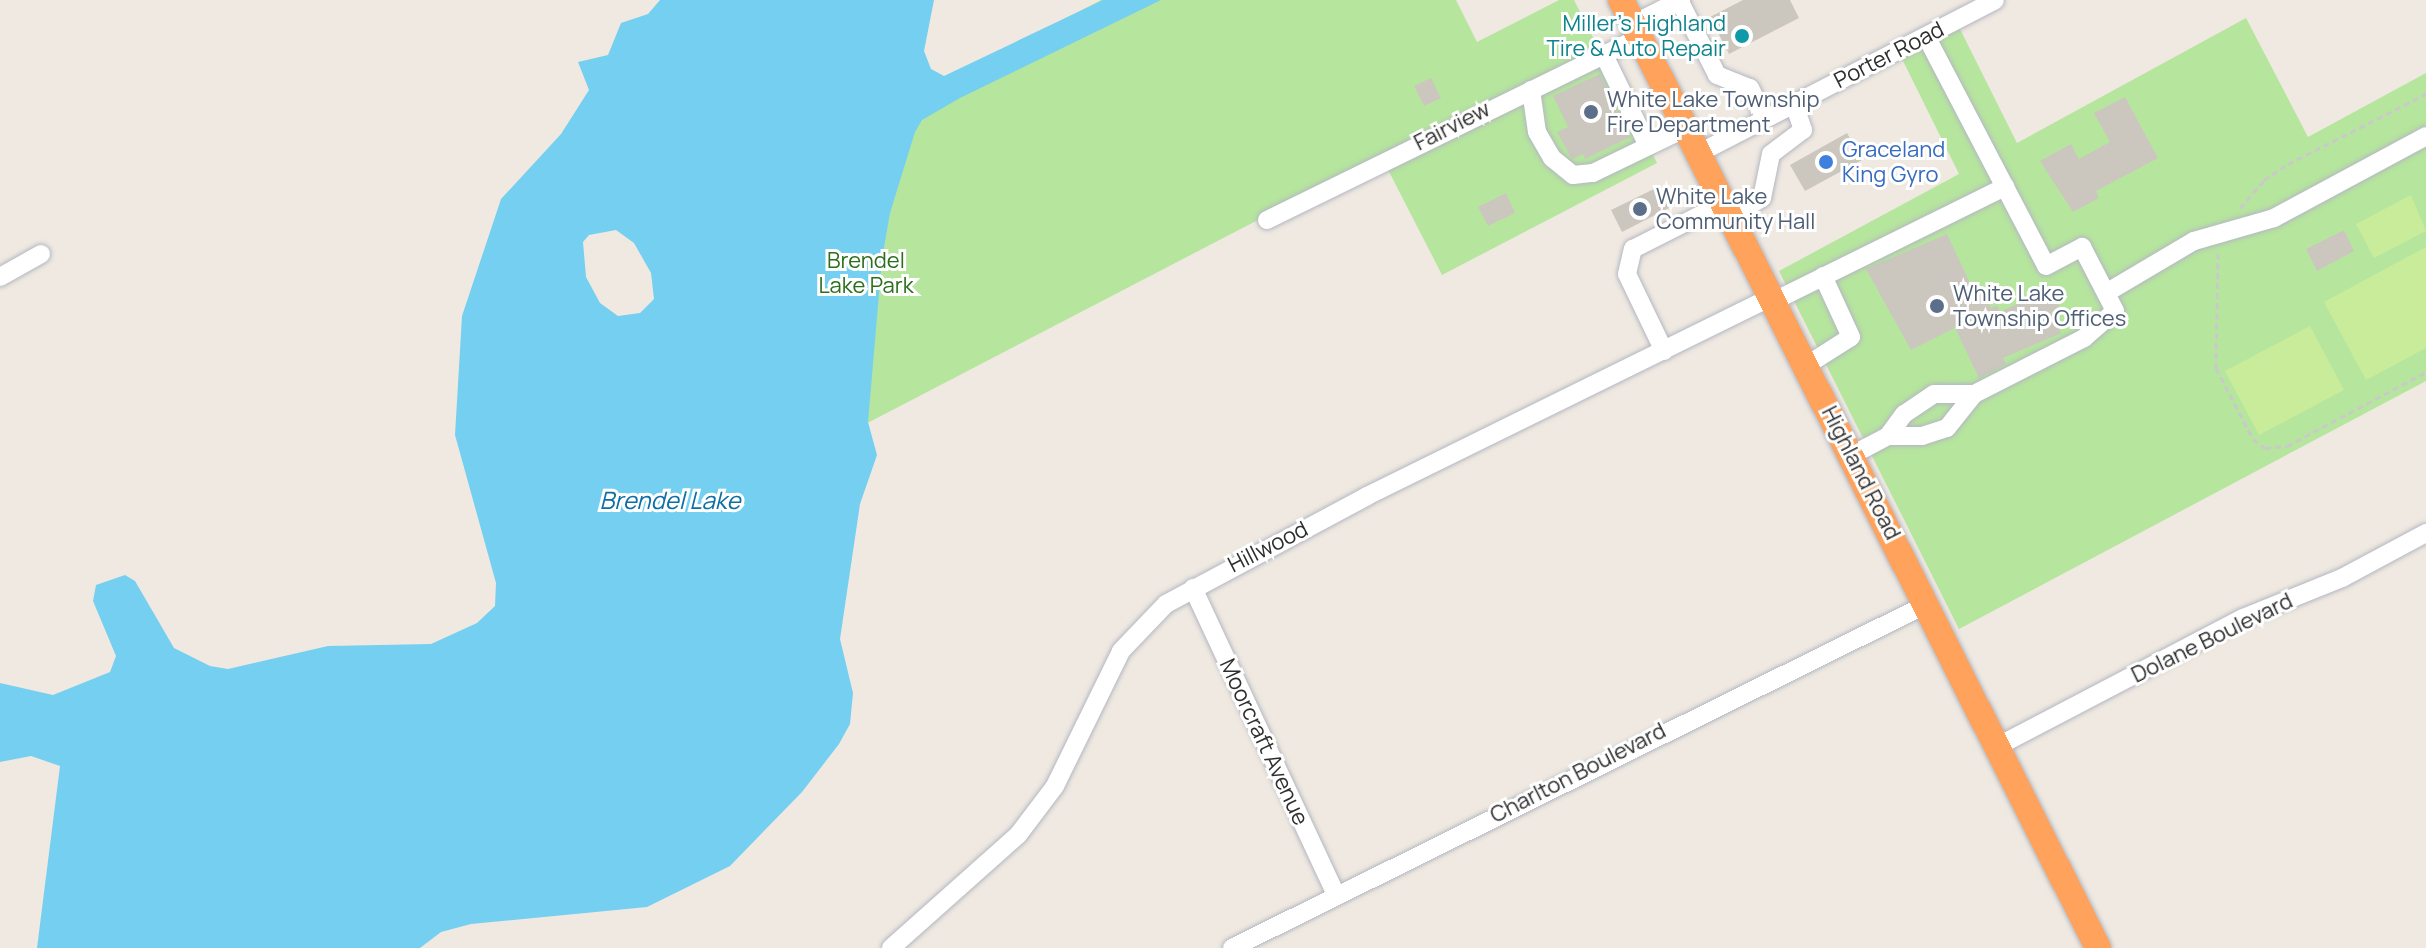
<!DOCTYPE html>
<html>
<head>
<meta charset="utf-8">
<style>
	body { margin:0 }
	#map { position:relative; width:2426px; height:948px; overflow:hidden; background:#efe9e1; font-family:Manrope,sans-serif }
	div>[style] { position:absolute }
	.green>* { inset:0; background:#b6e59e }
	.pitch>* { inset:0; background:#c9ec9a }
	.water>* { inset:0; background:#75cff0 }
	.building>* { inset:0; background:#cbc7bf }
	.path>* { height:3px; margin-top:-1.5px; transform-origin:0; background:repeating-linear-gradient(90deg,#c9c9c9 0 6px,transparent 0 10px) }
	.roads { filter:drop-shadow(0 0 2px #b4b7c1) drop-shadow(0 0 2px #b4b7c1) }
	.minor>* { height:18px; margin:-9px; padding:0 9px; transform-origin:9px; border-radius:9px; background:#fff }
	.highway>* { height:26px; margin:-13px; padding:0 13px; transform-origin:13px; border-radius:13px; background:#ffa35c }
	.dots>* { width:22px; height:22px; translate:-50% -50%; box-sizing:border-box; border:4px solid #fff; border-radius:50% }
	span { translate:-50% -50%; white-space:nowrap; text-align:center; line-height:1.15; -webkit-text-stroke:6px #fff; paint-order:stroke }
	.culture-label { font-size:22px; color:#0d838f }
	.right { translate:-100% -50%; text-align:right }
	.street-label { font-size:22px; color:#2e2e2e }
	.service-label { font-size:22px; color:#4e5e75 }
	.left { translate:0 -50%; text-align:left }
	.shop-label { font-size:22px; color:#366cbe }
	.park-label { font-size:22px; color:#2c6e1b }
	.water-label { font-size:24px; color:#0d6fa3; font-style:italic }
</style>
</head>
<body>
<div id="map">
	<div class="green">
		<i style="clip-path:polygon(1101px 0,1456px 0,1477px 42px,1559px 0,1574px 0,1657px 163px,1442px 275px,1381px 156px,804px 456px,683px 217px)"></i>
		<i style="clip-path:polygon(2246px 18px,2308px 137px,2426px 73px,2426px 381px,1959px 629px,1779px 271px,1959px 174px,1902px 59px,1960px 29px,2017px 143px)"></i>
	</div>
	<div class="pitch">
		<i style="clip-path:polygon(2411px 195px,2426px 231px,2374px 258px,2356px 224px)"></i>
		<i style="clip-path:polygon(2426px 247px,2426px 348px,2366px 380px,2324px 302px)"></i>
		<i style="clip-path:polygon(2310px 326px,2344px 390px,2259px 435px,2225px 371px)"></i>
	</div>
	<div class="water">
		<i style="clip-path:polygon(evenodd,660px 0,934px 0,924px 51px,931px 69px,944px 76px,1103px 0,1161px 0,960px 98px,922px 120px,915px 132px,890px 213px,882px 259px,868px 422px,877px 455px,860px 504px,840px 639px,853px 693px,850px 724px,839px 744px,802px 792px,730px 866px,647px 907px,471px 924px,441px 932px,420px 948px,37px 948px,60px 766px,31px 756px,0 762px,0 683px,53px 695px,110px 672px,116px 656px,93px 601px,96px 585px,125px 575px,135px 581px,174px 648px,210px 666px,228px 669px,328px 646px,431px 644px,477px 623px,495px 606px,496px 583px,455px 435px,462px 316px,501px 199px,561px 134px,589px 90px,578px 62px,608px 55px,621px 23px,648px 14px,660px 0,616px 230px,634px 243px,651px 273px,654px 299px,640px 313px,618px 316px,600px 303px,586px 277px,583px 242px,589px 235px,616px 230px)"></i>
	</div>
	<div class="building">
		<i style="clip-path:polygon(1743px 0,1790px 0,1799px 18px,1729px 54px,1710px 17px)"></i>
		<i style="clip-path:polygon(1600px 74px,1630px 137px,1585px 159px,1583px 154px,1572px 159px,1557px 132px,1568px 127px,1553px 96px)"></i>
		<i style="clip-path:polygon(1431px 78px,1441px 98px,1424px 106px,1414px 86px)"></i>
		<i style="clip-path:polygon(2125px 97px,2158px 158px,2096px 191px,2099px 198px,2073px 212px,2040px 161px,2071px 144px,2079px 159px,2110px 142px,2094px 113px)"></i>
		<i style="clip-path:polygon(1847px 133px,1862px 160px,1805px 191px,1790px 165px)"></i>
		<i style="clip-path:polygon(1658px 187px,1669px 208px,1622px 232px,1611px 210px)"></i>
		<i style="clip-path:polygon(1506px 193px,1515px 213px,1488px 226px,1478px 207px)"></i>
		<i style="clip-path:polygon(2344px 230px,2354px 251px,2317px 271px,2306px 249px)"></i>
		<i style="clip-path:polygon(1947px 234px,1971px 285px,1978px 282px,1991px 308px,1997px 305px,2000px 312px,2050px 288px,2060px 308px,2051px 312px,2061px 333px,2003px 358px,2006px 364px,1979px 378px,1955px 328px,1911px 350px,1866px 269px)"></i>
	</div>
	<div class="path">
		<i style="left:2240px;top:208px;width:37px;rotate:-49deg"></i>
		<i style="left:2264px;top:180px;width:29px;rotate:-34deg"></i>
		<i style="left:2288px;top:164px;width:155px;rotate:-26.9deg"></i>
		<i style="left:2218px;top:253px;width:115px;rotate:91deg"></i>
		<i style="left:2216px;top:368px;width:80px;rotate:62.5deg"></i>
		<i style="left:2253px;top:439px;width:15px;rotate:37deg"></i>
		<i style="left:2265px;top:448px;width:22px;rotate:-5deg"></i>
		<i style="left:2287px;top:446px;width:157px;rotate:-28deg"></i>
	</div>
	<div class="roads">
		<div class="minor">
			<i style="left:1679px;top:0;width:84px;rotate:63.1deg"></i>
			<i style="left:1717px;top:75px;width:35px;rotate:22deg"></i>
			<i style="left:1750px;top:88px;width:34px;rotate:64deg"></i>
			<i style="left:1633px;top:24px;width:54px;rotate:-26.6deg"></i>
			<i style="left:1926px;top:36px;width:259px;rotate:62.4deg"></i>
			<i style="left:2046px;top:266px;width:41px;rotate:-27.8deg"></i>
			<i style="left:2082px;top:247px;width:72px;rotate:62.7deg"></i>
			<i style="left:2115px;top:311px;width:41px;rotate:138.9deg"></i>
			<i style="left:2084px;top:338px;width:123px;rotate:153deg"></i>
			<i style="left:1604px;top:55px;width:101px;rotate:64.2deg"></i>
			<i style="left:1531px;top:90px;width:42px;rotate:81.9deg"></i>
			<i style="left:1537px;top:132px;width:30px;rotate:60deg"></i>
			<i style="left:1552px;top:158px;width:27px;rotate:39deg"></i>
			<i style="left:1573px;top:175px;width:20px;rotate:-6deg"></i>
			<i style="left:1593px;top:173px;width:103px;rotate:-25.8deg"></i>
			<i style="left:1699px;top:153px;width:333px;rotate:-27.3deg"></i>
			<i style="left:1731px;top:216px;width:36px;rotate:-30deg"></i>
			<i style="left:1762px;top:198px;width:45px;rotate:-78.4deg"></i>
			<i style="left:1771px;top:154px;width:40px;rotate:-37deg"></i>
			<i style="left:1803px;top:130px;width:28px;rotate:-109deg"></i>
			<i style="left:1267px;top:220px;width:415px;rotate:-26.1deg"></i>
			<i style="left:0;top:277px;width:47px;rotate:-29.3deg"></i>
			<i style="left:2106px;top:293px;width:102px;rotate:-30.6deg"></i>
			<i style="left:2194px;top:241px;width:83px;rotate:-16deg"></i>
			<i style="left:2274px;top:218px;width:173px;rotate:-28.3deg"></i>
			<i style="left:1774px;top:301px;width:258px;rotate:-26.3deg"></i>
			<i style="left:1664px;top:351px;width:85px;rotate:-115.7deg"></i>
			<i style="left:1627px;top:274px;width:26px;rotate:-77deg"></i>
			<i style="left:1633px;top:249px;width:102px;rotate:-26.8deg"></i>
			<i style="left:1807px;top:365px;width:52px;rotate:-32.5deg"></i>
			<i style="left:1851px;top:337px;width:67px;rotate:-114.7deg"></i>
			<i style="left:1852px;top:455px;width:41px;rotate:-27.8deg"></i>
			<i style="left:1888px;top:436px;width:34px"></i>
			<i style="left:1922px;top:436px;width:26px;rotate:-18deg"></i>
			<i style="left:1947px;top:428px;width:43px;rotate:-51.5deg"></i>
			<i style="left:1974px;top:394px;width:40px;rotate:180deg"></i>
			<i style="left:1934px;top:394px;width:36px;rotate:146deg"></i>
			<i style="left:1904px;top:414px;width:27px;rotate:126deg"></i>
			<i style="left:1193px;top:588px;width:338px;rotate:65deg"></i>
			<i style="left:1998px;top:746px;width:276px;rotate:-27.6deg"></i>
			<i style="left:2243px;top:618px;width:107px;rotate:-22deg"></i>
			<i style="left:2342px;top:578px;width:95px;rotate:-28.2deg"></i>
			<i style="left:891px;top:948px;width:170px;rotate:-41.7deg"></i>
			<i style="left:1018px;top:835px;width:61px;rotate:-52.9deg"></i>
			<i style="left:1055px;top:786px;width:150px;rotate:-63.9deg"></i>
			<i style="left:1121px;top:651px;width:65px;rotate:-46.2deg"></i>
			<i style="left:1166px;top:604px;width:228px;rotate:-28.2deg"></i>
			<i style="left:1367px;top:496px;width:451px;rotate:-26.2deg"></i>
			<i style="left:1232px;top:948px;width:775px;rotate:-26.33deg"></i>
		</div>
		<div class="highway">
			<i style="left:1621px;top:0;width:1061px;rotate:63.29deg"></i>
		</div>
	</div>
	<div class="dots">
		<i style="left:1742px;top:36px;background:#0f9aa8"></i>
		<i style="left:1591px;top:112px;background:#5c6f8a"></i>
		<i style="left:1826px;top:162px;background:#3f7fe0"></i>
		<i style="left:1640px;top:209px;background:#5c6f8a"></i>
		<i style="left:1937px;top:306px;background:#5c6f8a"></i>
	</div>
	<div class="culture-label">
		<span class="right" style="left:1726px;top:36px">Miller's Highland<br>Tire &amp; Auto Repair</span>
	</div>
	<div class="street-label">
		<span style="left:1889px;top:55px;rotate:-27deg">Porter Road</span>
		<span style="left:1452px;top:126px;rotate:-27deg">Fairview</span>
		<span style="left:1861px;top:473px;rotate:63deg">Highland Road</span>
		<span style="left:1268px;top:547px;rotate:-27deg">Hillwood</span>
		<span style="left:2212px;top:638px;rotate:-26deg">Dolane Boulevard</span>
		<span style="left:1264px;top:742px;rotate:65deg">Moorcraft Avenue</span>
		<span style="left:1578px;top:773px;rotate:-27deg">Charlton Boulevard</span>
	</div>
	<div class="service-label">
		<span class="left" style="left:1607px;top:112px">White Lake Township<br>Fire Department</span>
		<span class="left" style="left:1656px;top:209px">White Lake<br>Community Hall</span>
		<span class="left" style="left:1953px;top:306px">White Lake<br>Township Offices</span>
	</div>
	<div class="shop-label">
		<span class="left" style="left:1842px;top:162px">Graceland<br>King Gyro</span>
	</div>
	<div class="park-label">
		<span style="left:866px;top:273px">Brendel<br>Lake Park</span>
	</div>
	<div class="water-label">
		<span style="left:670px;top:500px">Brendel Lake</span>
	</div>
</div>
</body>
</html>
